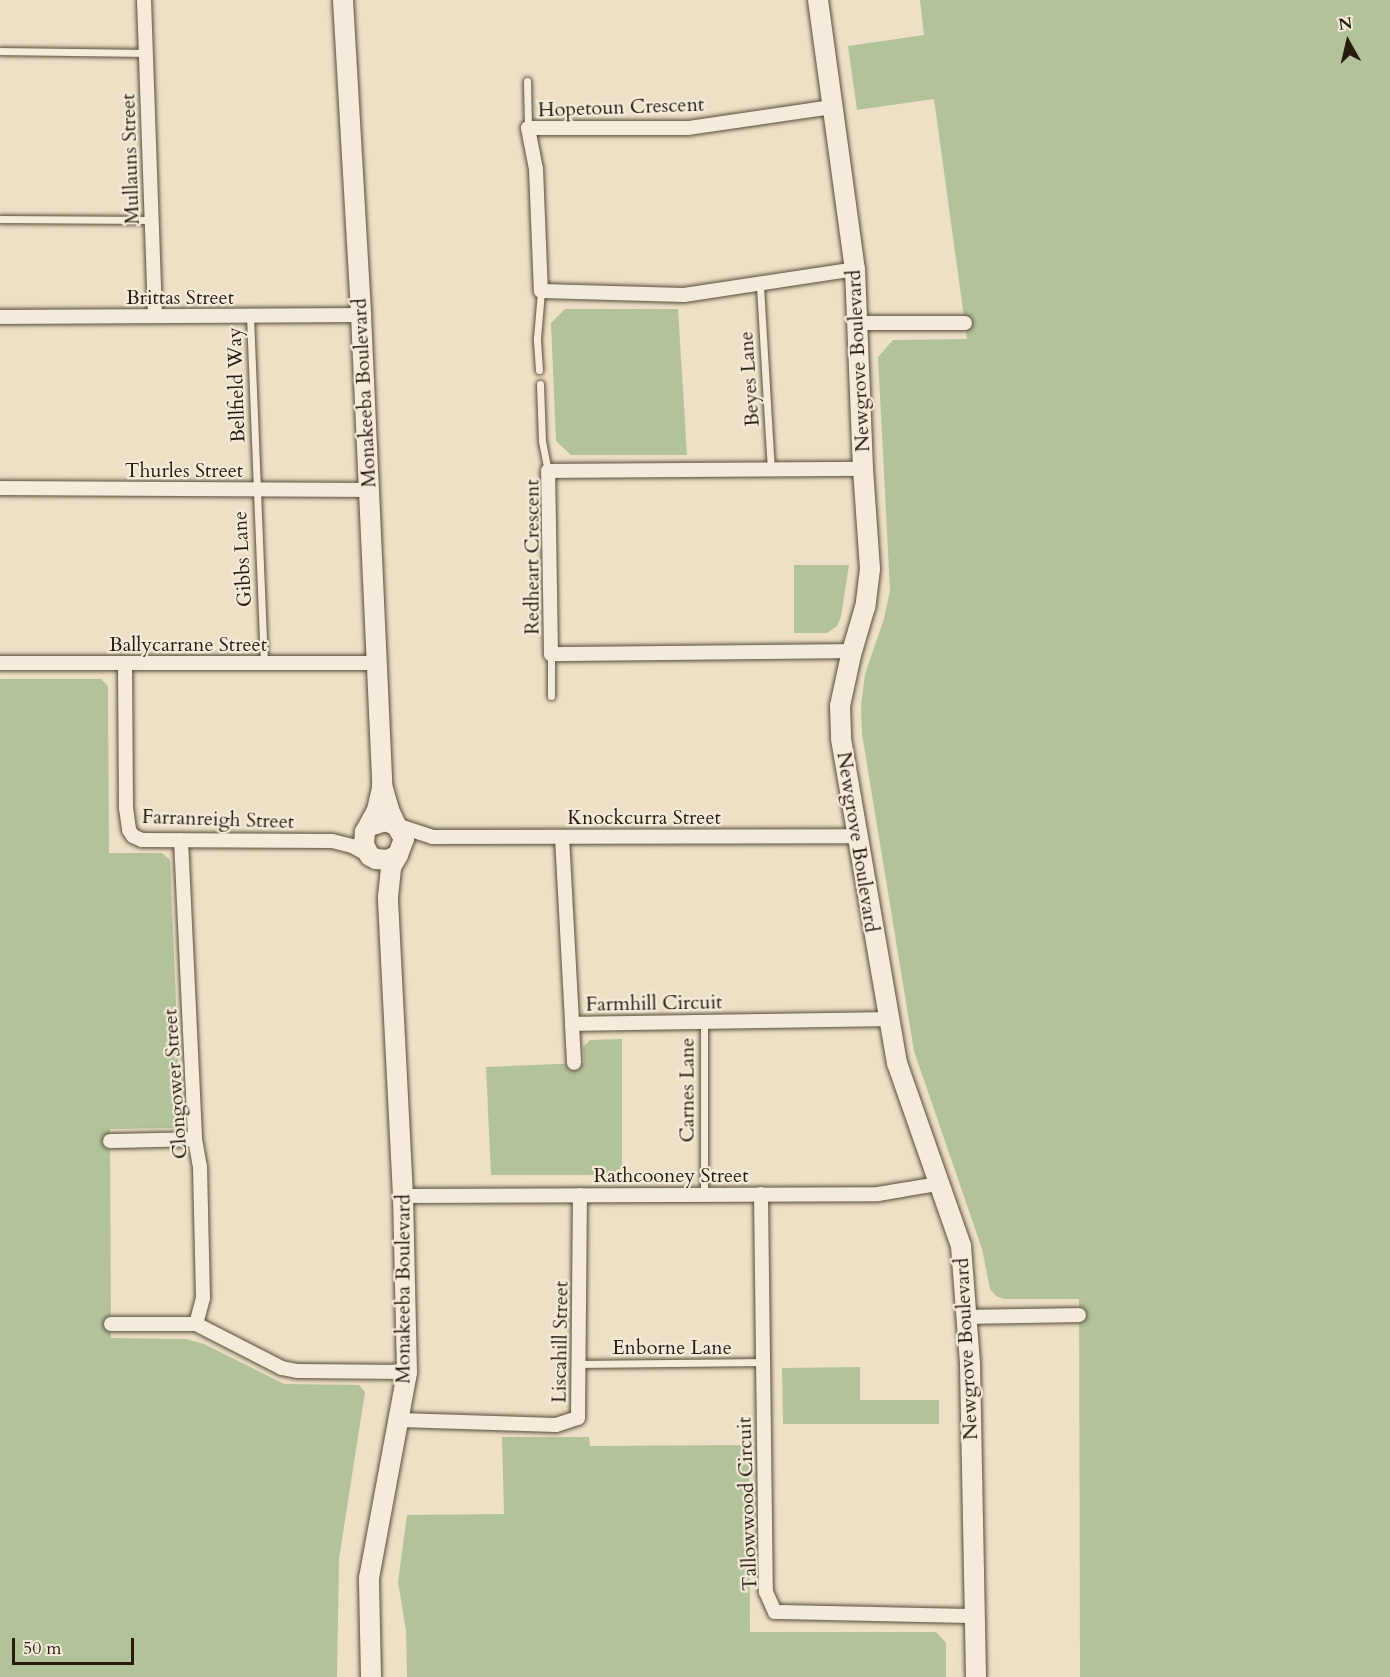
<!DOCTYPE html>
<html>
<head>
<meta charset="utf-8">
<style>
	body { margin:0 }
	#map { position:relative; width:1390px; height:1677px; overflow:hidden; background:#eee0c6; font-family:Cardo,serif }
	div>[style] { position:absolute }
	.green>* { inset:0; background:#b2c39a }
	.roads { filter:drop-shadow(0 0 2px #584c3a) drop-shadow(0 0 2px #584c3a) }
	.lane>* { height:7px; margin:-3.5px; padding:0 3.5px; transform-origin:3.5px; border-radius:3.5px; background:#f4ebda }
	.street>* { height:14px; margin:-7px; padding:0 7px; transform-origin:7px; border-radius:7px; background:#f4ebda }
	.secondary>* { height:20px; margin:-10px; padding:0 10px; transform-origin:10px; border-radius:10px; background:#f4ebda }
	span { translate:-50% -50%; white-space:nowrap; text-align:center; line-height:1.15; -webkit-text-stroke:4.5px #f4ebda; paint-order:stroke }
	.street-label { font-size:20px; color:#261b0c }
	.north { position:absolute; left:1318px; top:12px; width:60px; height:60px; -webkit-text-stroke:4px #f4ebda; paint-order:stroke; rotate:352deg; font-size:16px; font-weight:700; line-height:24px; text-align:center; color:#261b0c }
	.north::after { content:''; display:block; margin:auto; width:21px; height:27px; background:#261b0c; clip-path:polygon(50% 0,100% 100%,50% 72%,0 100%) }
	.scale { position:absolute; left:12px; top:1638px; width:122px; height:27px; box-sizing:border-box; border:3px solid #261b0c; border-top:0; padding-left:8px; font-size:18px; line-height:21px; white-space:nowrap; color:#261b0c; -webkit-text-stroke:4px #f4ebda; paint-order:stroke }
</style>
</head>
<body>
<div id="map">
	<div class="green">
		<i style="clip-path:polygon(920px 0,1390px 0,1390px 1677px,1080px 1677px,1079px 1299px,1004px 1299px,996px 1296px,990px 1289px,982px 1249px,914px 1051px,862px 734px,861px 706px,865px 674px,884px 619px,890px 590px,878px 357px,893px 340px,967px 339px,934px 99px,857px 110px,848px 46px,924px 35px)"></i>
		<i style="clip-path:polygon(565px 309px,678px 309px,687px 455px,571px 455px,556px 441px,551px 323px)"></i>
		<i style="clip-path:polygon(794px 565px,849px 565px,841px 617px,837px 626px,827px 633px,794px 633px)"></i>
		<i style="clip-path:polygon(0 679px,101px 679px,108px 686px,109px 853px,162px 853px,170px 860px,181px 1121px,174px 1128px,110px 1129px,111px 1338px,186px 1339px,204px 1344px,284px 1384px,359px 1385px,365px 1392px,339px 1559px,337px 1677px,0 1677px)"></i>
		<i style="clip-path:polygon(622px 1039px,622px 1175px,491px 1175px,486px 1067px,584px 1063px,583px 1047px,590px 1040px)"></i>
		<i style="clip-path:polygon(860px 1367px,860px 1400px,939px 1400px,939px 1424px,783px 1424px,782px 1368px)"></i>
		<i style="clip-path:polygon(502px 1437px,589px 1437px,590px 1446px,749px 1445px,750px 1632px,936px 1632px,946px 1643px,946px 1677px,407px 1677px,406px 1631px,398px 1582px,407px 1515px,504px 1514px)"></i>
	</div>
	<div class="roads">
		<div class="lane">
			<i style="left:0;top:51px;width:146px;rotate:0.8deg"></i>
			<i style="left:527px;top:81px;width:47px;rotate:88.8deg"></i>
			<i style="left:0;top:219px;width:152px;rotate:0.4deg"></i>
			<i style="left:760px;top:286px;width:183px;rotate:86.6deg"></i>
			<i style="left:250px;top:316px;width:348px;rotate:87.7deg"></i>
			<i style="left:539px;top:370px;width:32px;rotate:-94deg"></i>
			<i style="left:537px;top:338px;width:47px;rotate:-85.1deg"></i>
			<i style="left:540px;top:384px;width:57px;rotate:88deg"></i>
			<i style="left:542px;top:441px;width:31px;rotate:79deg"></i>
			<i style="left:551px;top:654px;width:42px;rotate:90deg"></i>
			<i style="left:704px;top:1022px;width:172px;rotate:90deg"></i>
			<i style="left:580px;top:1364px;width:183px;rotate:-0.6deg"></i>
		</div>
		<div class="street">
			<i style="left:144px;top:0;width:316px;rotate:88deg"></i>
			<i style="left:832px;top:107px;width:146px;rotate:171.7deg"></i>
			<i style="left:688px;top:128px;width:160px;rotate:180deg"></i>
			<i style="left:528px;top:128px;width:42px;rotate:79deg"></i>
			<i style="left:536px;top:169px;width:122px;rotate:87.7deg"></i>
			<i style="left:541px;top:291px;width:143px;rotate:1.6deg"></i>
			<i style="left:684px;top:295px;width:173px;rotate:-8.6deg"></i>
			<i style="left:0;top:317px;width:361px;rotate:-0.3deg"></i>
			<i style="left:857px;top:323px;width:108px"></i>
			<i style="left:0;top:488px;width:369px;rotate:0.3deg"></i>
			<i style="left:852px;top:651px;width:301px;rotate:179.4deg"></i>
			<i style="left:551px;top:654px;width:183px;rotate:-90.9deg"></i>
			<i style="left:548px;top:471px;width:315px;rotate:-0.4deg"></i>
			<i style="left:0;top:663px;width:377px"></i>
			<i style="left:125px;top:664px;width:144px;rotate:89.6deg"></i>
			<i style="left:126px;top:808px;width:22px;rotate:82deg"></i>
			<i style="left:129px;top:830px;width:7px;rotate:56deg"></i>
			<i style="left:133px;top:836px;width:10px;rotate:24deg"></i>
			<i style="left:142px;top:840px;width:190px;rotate:0.3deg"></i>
			<i style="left:332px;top:841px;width:21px;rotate:14deg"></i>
			<i style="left:352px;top:846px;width:21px;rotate:29deg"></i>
			<i style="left:396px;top:825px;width:38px;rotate:18deg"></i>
			<i style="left:432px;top:837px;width:425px;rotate:-0.1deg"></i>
			<i style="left:562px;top:837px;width:187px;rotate:86.9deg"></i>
			<i style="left:572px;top:1024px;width:316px;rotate:-0.9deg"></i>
			<i style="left:181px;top:840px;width:299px;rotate:87.3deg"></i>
			<i style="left:195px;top:1139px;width:27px;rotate:80deg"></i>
			<i style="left:200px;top:1166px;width:132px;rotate:88.7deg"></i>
			<i style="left:203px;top:1298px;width:27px;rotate:105deg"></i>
			<i style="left:572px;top:1024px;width:39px;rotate:87deg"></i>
			<i style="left:110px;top:1141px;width:85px;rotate:-1.3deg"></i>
			<i style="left:761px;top:1194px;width:398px;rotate:89.3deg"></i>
			<i style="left:766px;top:1592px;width:22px;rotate:66deg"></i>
			<i style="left:775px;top:1612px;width:199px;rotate:1.2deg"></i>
			<i style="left:403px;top:1196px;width:475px;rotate:-0.2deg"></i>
			<i style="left:878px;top:1194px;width:61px;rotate:-9.5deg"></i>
			<i style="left:967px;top:1317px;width:112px;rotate:-1deg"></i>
			<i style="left:111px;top:1324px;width:85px"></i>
			<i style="left:196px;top:1324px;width:97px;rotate:27.1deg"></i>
			<i style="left:282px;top:1368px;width:16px;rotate:11deg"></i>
			<i style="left:298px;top:1371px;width:109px;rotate:0.5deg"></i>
			<i style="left:400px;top:1420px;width:156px;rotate:1.8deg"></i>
			<i style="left:556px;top:1425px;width:23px;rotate:-18deg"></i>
			<i style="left:578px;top:1418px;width:223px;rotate:-89.5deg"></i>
		</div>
		<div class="secondary">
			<i style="left:343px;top:0;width:316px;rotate:86.7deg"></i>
			<i style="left:361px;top:315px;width:470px;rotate:87.4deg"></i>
			<i style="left:382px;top:785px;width:26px;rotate:74deg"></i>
			<i style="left:389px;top:810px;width:17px;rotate:65deg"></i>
			<i style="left:818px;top:0;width:272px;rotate:82.2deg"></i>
			<i style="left:855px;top:269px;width:200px;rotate:87.7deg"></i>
			<i style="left:863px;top:469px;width:100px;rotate:86deg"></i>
			<i style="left:870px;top:569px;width:38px;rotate:97deg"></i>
			<i style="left:865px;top:607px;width:50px;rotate:106.3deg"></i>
			<i style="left:851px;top:655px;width:52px;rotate:102.2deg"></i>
			<i style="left:840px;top:706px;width:33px;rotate:88deg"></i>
			<i style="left:841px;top:739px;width:329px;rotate:80.2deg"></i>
			<i style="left:897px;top:1063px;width:194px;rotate:70.7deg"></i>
			<i style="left:961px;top:1246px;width:118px;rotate:85.6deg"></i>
			<i style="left:970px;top:1364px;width:313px;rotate:88.9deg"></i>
			<i style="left:370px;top:826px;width:16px;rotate:-18deg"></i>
			<i style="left:385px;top:821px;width:12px;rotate:20deg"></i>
			<i style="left:396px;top:825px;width:16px;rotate:60deg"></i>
			<i style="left:404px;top:839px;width:17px;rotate:111deg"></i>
			<i style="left:398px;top:855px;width:11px;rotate:153deg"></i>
			<i style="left:388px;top:860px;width:12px;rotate:-175deg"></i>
			<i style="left:376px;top:859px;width:7px;rotate:-153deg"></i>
			<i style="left:370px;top:856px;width:13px;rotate:-119deg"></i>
			<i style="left:364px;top:845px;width:13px;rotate:-86deg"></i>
			<i style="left:365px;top:832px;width:25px;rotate:-61deg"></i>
			<i style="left:377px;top:810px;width:23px;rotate:-77deg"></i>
			<i style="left:371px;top:1677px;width:99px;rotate:-91.2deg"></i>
			<i style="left:369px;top:1578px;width:209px;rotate:-79.5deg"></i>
			<i style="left:407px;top:1372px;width:176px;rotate:-91.3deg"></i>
			<i style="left:403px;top:1196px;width:299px;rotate:-92.9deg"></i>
			<i style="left:388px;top:897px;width:30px;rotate:-84deg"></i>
			<i style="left:391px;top:867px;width:14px;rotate:-60deg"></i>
		</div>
	</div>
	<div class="street-label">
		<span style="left:621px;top:107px;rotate:-2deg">Hopetoun Crescent</span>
		<span style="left:130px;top:159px;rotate:-92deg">Mullauns Street</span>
		<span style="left:180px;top:297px">Brittas Street</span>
		<span style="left:858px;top:361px;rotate:-93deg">Newgrove Boulevard</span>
		<span style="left:749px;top:379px;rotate:-94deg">Beyes Lane</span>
		<span style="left:236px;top:385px;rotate:-92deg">Bellfield Way</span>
		<span style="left:364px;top:393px;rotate:-93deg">Monakeeba Boulevard</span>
		<span style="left:184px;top:470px">Thurles Street</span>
		<span style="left:532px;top:557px;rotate:-90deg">Redheart Crescent</span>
		<span style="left:242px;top:559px;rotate:-93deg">Gibbs Lane</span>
		<span style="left:188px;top:644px">Ballycarrane Street</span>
		<span style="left:644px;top:817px">Knockcurra Street</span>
		<span style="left:218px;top:819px;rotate:2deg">Farranreigh Street</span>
		<span style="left:858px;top:842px;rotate:81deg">Newgrove Boulevard</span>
		<span style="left:654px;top:1003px;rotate:-1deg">Farmhill Circuit</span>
		<span style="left:175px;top:1084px;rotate:-94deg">Clongower Street</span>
		<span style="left:687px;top:1090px;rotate:-90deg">Carnes Lane</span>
		<span style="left:671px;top:1175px">Rathcooney Street</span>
		<span style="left:403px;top:1289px;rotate:-90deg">Monakeeba Boulevard</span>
		<span style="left:560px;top:1342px;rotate:-89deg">Liscahill Street</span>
		<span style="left:672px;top:1347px">Enborne Lane</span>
		<span style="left:966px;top:1349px;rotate:-93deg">Newgrove Boulevard</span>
		<span style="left:747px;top:1504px;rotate:-92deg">Tallowwood Circuit</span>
	</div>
	<div class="north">N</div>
	<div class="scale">50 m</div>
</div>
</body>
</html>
